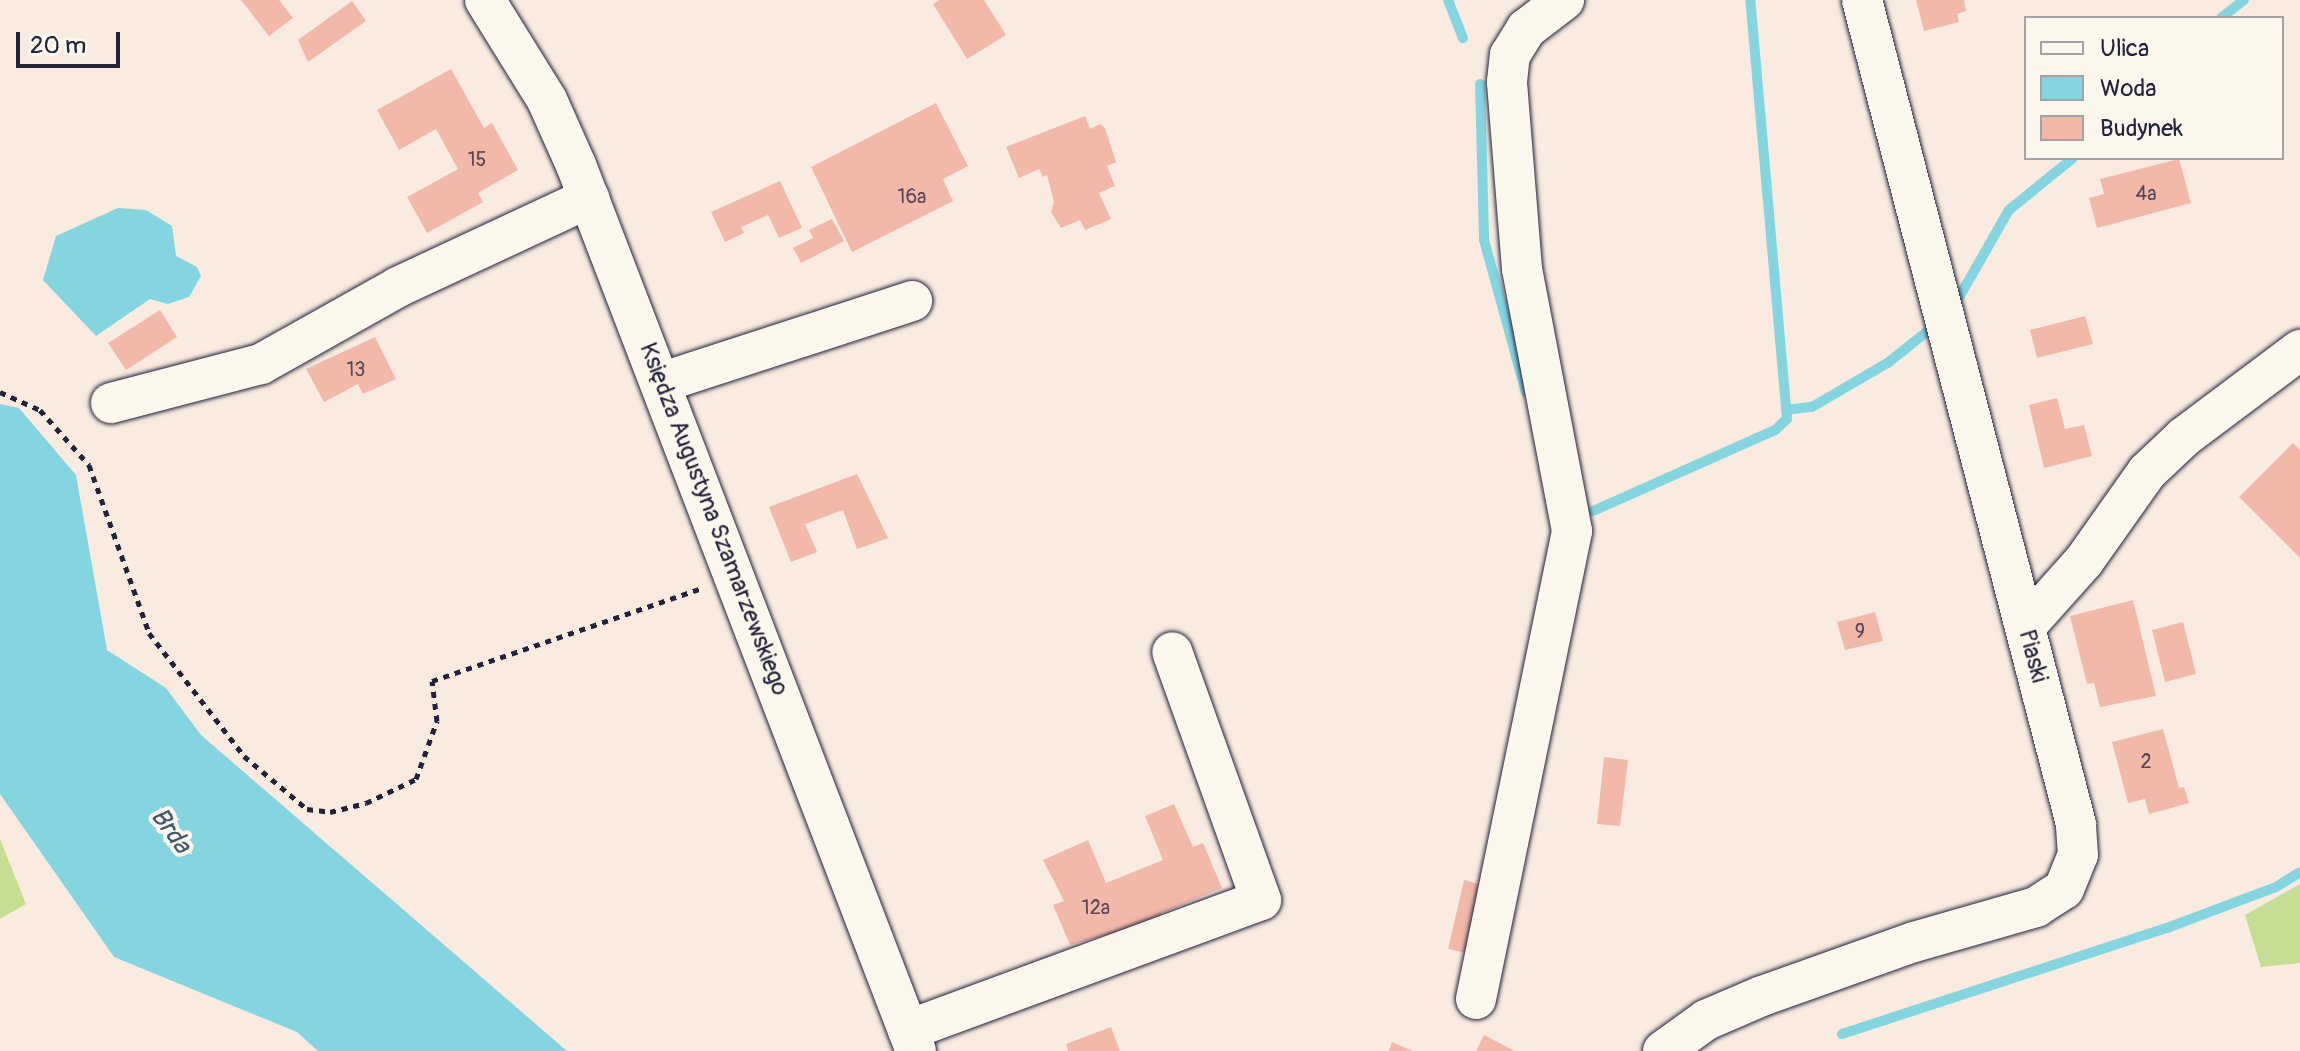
<!DOCTYPE html>
<html>
<head>
<meta charset="utf-8">
<style>
	body { margin:0 }
	#map { position:relative; width:2300px; height:1051px; overflow:hidden; background:#f9ebdf; font-family:Pangolin,sans-serif }
	div>[style] { position:absolute }
	.green>* { inset:0; background:#c5de94 }
	.water>* { inset:0; background:#85d5e1 }
	.stream>* { height:10px; margin:-5px; padding:0 5px; transform-origin:5px; border-radius:5px; background:#85d5e1 }
	.building>* { inset:0; background:#f2b9a9 }
	.path>* { height:5px; margin-top:-2.5px; transform-origin:0; background:repeating-linear-gradient(90deg,#22223b 0 6px,transparent 0 12px) }
	.roads { filter:drop-shadow(0 0 2px #22223b) drop-shadow(0 0 2px #22223b) }
	.minor>* { height:40px; margin:-20px; padding:0 20px; transform-origin:20px; border-radius:20px; background:#fbf7ec }
	span { translate:-50% -50%; white-space:nowrap; text-align:center; line-height:1.15; -webkit-text-stroke:8px #fbf7ec; paint-order:stroke }
	.number-label { font-size:20px; color:#564856 }
	.number-label span { -webkit-text-stroke-width:0 }
	.street-label { font-size:24px; color:#22223b }
	.water-label { font-size:26px; color:#40586d; font-style:italic }
	.legend { position:absolute; left:2024px; top:16px; width:260px; height:144px; box-sizing:border-box; background:#fbf7ec; border:2px solid #a4a2a5; margin:0; padding:10px 14px; list-style:none; font-size:24px; color:#22223b }
	.legend li { display:flex; align-items:center; gap:16px; height:40px }
	.legend b { width:40px; border:2px solid #a4a2a5 }
	.scale { position:absolute; left:16px; top:32px; width:104px; height:36px; box-sizing:border-box; border:4px solid #22223b; border-top:0; padding-left:10px; font-size:24px; line-height:28px; white-space:nowrap; color:#22223b; -webkit-text-stroke:6px #fbf7ec; paint-order:stroke }
</style>
</head>
<body>
<div id="map">
	<div class="green">
		<i style="clip-path:polygon(0 839px,26px 904px,0 919px)"></i>
		<i style="clip-path:polygon(2300px 884px,2300px 963px,2261px 967px,2245px 915px)"></i>
	</div>
	<div class="water">
		<i style="clip-path:polygon(118px 208px,146px 210px,172px 226px,176px 256px,197px 267px,201px 276px,189px 297px,168px 304px,150px 299px,96px 336px,43px 280px,56px 236px)"></i>
		<i style="clip-path:polygon(0 404px,19px 408px,76px 475px,107px 650px,166px 688px,201px 735px,567px 1051px,318px 1051px,297px 1032px,114px 957px,0 794px)"></i>
	</div>
	<div class="stream">
		<i style="left:1448px;top:0;width:41px;rotate:68.5deg"></i>
		<i style="left:2221px;top:18px;width:29px;rotate:-38deg"></i>
		<i style="left:1480px;top:84px;width:156px;rotate:88.5deg"></i>
		<i style="left:1484px;top:240px;width:158px;rotate:74.6deg"></i>
		<i style="left:1957px;top:301px;width:105px;rotate:-60.3deg"></i>
		<i style="left:2009px;top:210px;width:82px;rotate:-39.1deg"></i>
		<i style="left:1786px;top:410px;width:26px;rotate:-7deg"></i>
		<i style="left:1812px;top:407px;width:89px;rotate:-30.3deg"></i>
		<i style="left:1889px;top:362px;width:53px;rotate:-38.8deg"></i>
		<i style="left:1593px;top:511px;width:199px;rotate:-24deg"></i>
		<i style="left:1775px;top:430px;width:16px;rotate:-43deg"></i>
		<i style="left:1787px;top:419px;width:421px;rotate:-95deg"></i>
		<i style="left:1842px;top:1034px;width:342px;rotate:-18.1deg"></i>
		<i style="left:2167px;top:928px;width:116px;rotate:-20.6deg"></i>
		<i style="left:2276px;top:887px;width:28px;rotate:-32deg"></i>
	</div>
	<div class="building">
		<i style="clip-path:polygon(241px 0,279px 0,293px 18px,269px 36px)"></i>
		<i style="clip-path:polygon(939px 0,984px 0,1006px 35px,967px 59px,933px 4px)"></i>
		<i style="clip-path:polygon(1916px 0,1964px 0,1966px 11px,1957px 14px,1959px 22px,1924px 31px)"></i>
		<i style="clip-path:polygon(352px 1px,366px 21px,308px 62px,298px 40px)"></i>
		<i style="clip-path:polygon(451px 69px,484px 128px,492px 123px,518px 170px,478px 193px,483px 202px,427px 233px,407px 197px,458px 169px,436px 129px,399px 150px,377px 110px)"></i>
		<i style="clip-path:polygon(936px 103px,968px 166px,943px 179px,953px 201px,852px 252px,811px 167px)"></i>
		<i style="clip-path:polygon(1085px 116px,1090px 129px,1100px 124px,1105px 128px,1116px 162px,1107px 166px,1115px 186px,1099px 193px,1111px 219px,1085px 230px,1080px 220px,1061px 228px,1051px 212px,1054px 202px,1047px 175px,1043px 177px,1039px 169px,1019px 178px,1006px 147px)"></i>
		<i style="clip-path:polygon(2179px 159px,2191px 203px,2097px 228px,2089px 198px,2104px 194px,2100px 179px)"></i>
		<i style="clip-path:polygon(780px 181px,802px 228px,779px 238px,768px 215px,741px 227px,744px 233px,725px 242px,711px 212px)"></i>
		<i style="clip-path:polygon(832px 219px,844px 241px,801px 263px,793px 248px,813px 238px,809px 230px)"></i>
		<i style="clip-path:polygon(160px 310px,177px 337px,126px 370px,108px 343px)"></i>
		<i style="clip-path:polygon(2085px 316px,2093px 344px,2037px 358px,2030px 330px)"></i>
		<i style="clip-path:polygon(375px 337px,396px 379px,363px 394px,358px 384px,324px 402px,306px 369px)"></i>
		<i style="clip-path:polygon(2057px 398px,2065px 429px,2084px 425px,2092px 456px,2044px 468px,2029px 405px)"></i>
		<i style="clip-path:polygon(2293px 443px,2300px 450px,2300px 558px,2239px 497px)"></i>
		<i style="clip-path:polygon(857px 474px,888px 538px,857px 549px,843px 510px,805px 524px,817px 552px,791px 562px,769px 507px)"></i>
		<i style="clip-path:polygon(2133px 600px,2156px 696px,2100px 707px,2094px 683px,2087px 684px,2070px 616px)"></i>
		<i style="clip-path:polygon(1875px 612px,1883px 641px,1845px 650px,1837px 622px)"></i>
		<i style="clip-path:polygon(2183px 622px,2196px 674px,2165px 682px,2152px 630px)"></i>
		<i style="clip-path:polygon(2163px 729px,2179px 788px,2184px 787px,2189px 803px,2149px 814px,2145px 799px,2128px 803px,2112px 742px)"></i>
		<i style="clip-path:polygon(1604px 757px,1628px 760px,1620px 826px,1597px 824px)"></i>
		<i style="clip-path:polygon(1174px 804px,1193px 847px,1203px 843px,1222px 888px,1161px 913px,1159px 920px,1070px 945px,1053px 905px,1064px 901px,1043px 860px,1088px 840px,1106px 883px,1163px 860px,1145px 816px)"></i>
		<i style="clip-path:polygon(1464px 880px,1493px 888px,1476px 955px,1448px 949px)"></i>
		<i style="clip-path:polygon(1111px 1027px,1120px 1051px,1068px 1051px,1066px 1044px)"></i>
		<i style="clip-path:polygon(1484px 1035px,1515px 1051px,1476px 1051px)"></i>
		<i style="clip-path:polygon(1392px 1042px,1413px 1051px,1389px 1051px)"></i>
	</div>
	<div class="path">
		<i style="left:0;top:392px;width:44px;rotate:24.2deg"></i>
		<i style="left:40px;top:410px;width:74px;rotate:48.3deg"></i>
		<i style="left:89px;top:465px;width:178px;rotate:70.3deg"></i>
		<i style="left:149px;top:633px;width:155px;rotate:52.3deg"></i>
		<i style="left:244px;top:756px;width:82px;rotate:40.1deg"></i>
		<i style="left:307px;top:809px;width:23px;rotate:7deg"></i>
		<i style="left:330px;top:812px;width:37px;rotate:-14deg"></i>
		<i style="left:366px;top:803px;width:55px;rotate:-25.6deg"></i>
		<i style="left:416px;top:779px;width:62px;rotate:-70.1deg"></i>
		<i style="left:437px;top:721px;width:40px;rotate:-97.1deg"></i>
		<i style="left:432px;top:681px;width:286px;rotate:-19deg"></i>
	</div>
	<div class="roads">
		<div class="minor">
			<i style="left:485px;top:0;width:118px;rotate:58.2deg"></i>
			<i style="left:547px;top:100px;width:71px;rotate:66deg"></i>
			<i style="left:576px;top:165px;width:949px;rotate:69.01deg"></i>
			<i style="left:663px;top:382px;width:262px;rotate:-18deg"></i>
			<i style="left:111px;top:403px;width:155px;rotate:-14.6deg"></i>
			<i style="left:261px;top:364px;width:157px;rotate:-29.3deg"></i>
			<i style="left:398px;top:287px;width:211px;rotate:-25deg"></i>
			<i style="left:2025px;top:627px;width:89px;rotate:-48.2deg"></i>
			<i style="left:2084px;top:561px;width:109px;rotate:-54.7deg"></i>
			<i style="left:2147px;top:472px;width:51px;rotate:-43.4deg"></i>
			<i style="left:2184px;top:437px;width:145px;rotate:-36.9deg"></i>
			<i style="left:1476px;top:999px;width:478px;rotate:-78.4deg"></i>
			<i style="left:1572px;top:531px;width:267px;rotate:-100.8deg"></i>
			<i style="left:1522px;top:269px;width:188px;rotate:-94.6deg"></i>
			<i style="left:1507px;top:82px;width:27px;rotate:-84deg"></i>
			<i style="left:1510px;top:55px;width:31px;rotate:-58deg"></i>
			<i style="left:1526px;top:29px;width:48px;rotate:-37.3deg"></i>
			<i style="left:908px;top:1030px;width:376px;rotate:-20.2deg"></i>
			<i style="left:1261px;top:900px;width:263px;rotate:-109.7deg"></i>
			<i style="left:1663px;top:1051px;width:53px;rotate:-35.8deg"></i>
			<i style="left:1706px;top:1020px;width:61px;rotate:-23.2deg"></i>
			<i style="left:1762px;top:996px;width:161px;rotate:-19.6deg"></i>
			<i style="left:1914px;top:942px;width:127px;rotate:-16deg"></i>
			<i style="left:2036px;top:907px;width:33px;rotate:-33deg"></i>
			<i style="left:2064px;top:889px;width:37px;rotate:-68deg"></i>
			<i style="left:2078px;top:855px;width:31px;rotate:-94deg"></i>
			<i style="left:2076px;top:824px;width:851px;rotate:-104.56deg"></i>
		</div>
	</div>
	<div class="number-label">
		<span style="left:477px;top:159px">15</span>
		<span style="left:2146px;top:193px">4a</span>
		<span style="left:912px;top:196px">16a</span>
		<span style="left:356px;top:369px">13</span>
		<span style="left:1860px;top:631px">9</span>
		<span style="left:2146px;top:761px">2</span>
		<span style="left:1096px;top:907px">12a</span>
	</div>
	<div class="street-label">
		<span style="left:714px;top:519px;rotate:69deg">Księdza Augustyna Szamarzewskiego</span>
		<span style="left:2033px;top:656px;rotate:75deg">Piaski</span>
	</div>
	<div class="water-label">
		<span style="left:170px;top:831px;rotate:54deg">Brda</span>
	</div>
	<ul class="legend">
	<li><b style="height:10px;background:#fbf7ec"></b>Ulica</li>
	<li><b style="height:22px;background:#85d5e1"></b>Woda</li>
	<li><b style="height:22px;background:#f2b9a9"></b>Budynek</li>
	</ul>
	<div class="scale">20 m</div>
</div>
</body>
</html>
